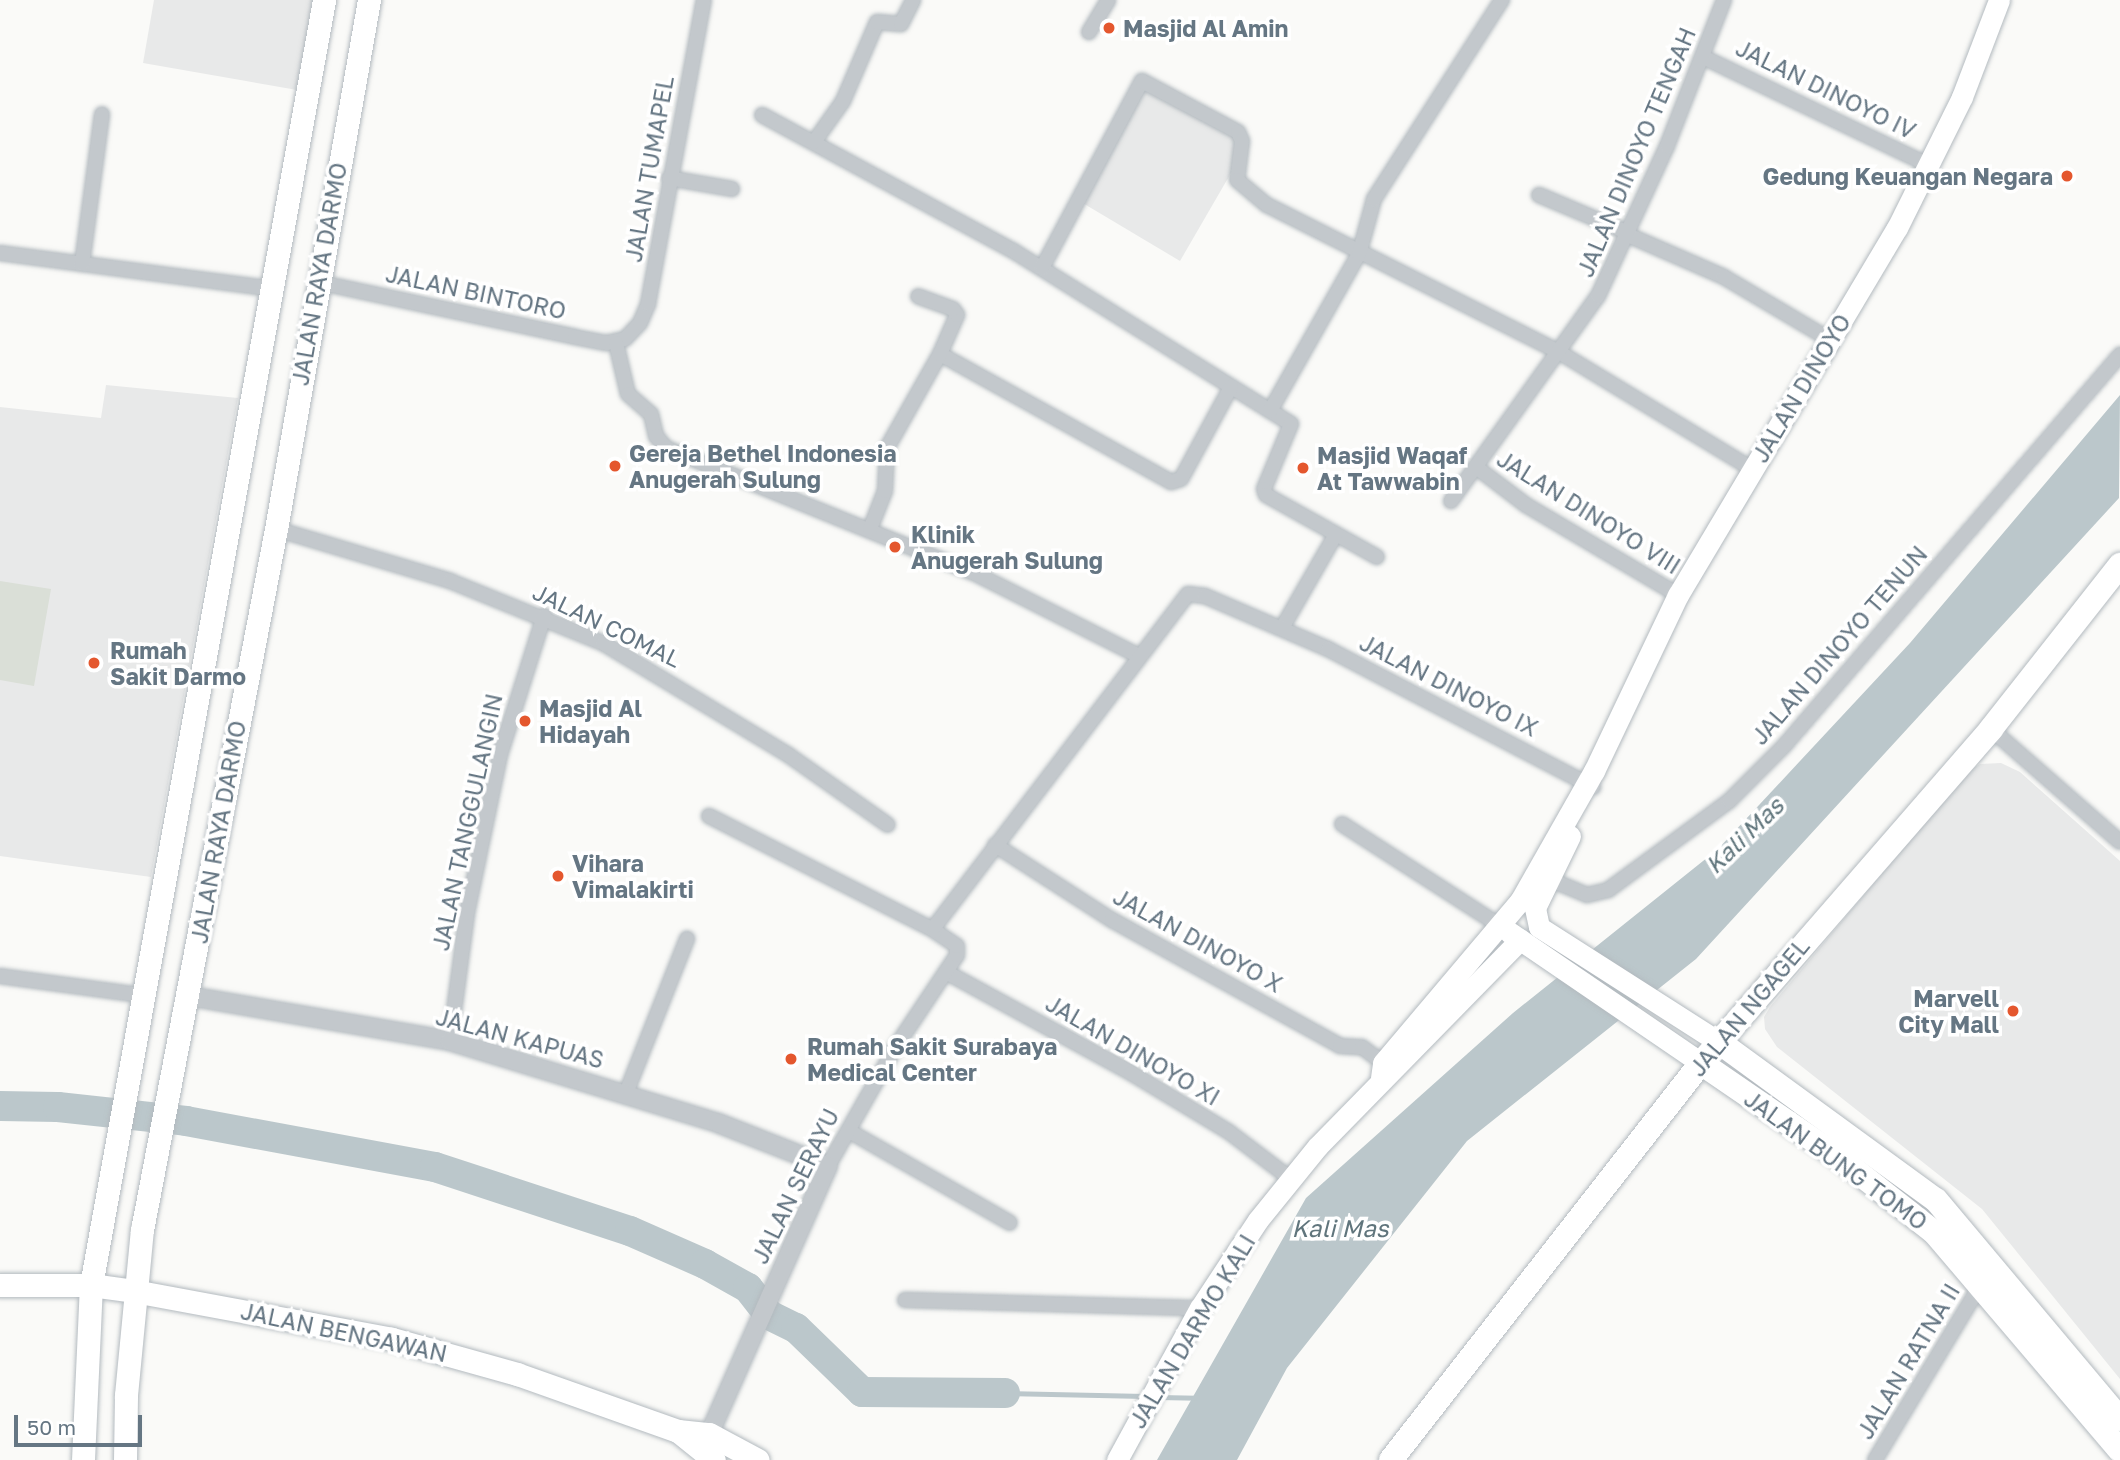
<!DOCTYPE html>
<html>
<head>
<meta charset="utf-8">
<style>
	body { margin:0 }
	#map { position:relative; width:2120px; height:1460px; overflow:hidden; background:#fafaf8; font-family:"Golos Text",sans-serif }
	div>[style] { position:absolute }
	.built>* { inset:0; background:#e8e9e9 }
	.green>* { inset:0; background:#dadfd7 }
	.water>* { inset:0; background:#bbc7cb }
	.stream>* { height:5px; margin:-2.5px; padding:0 2.5px; transform-origin:2.5px; border-radius:2.5px; background:#bbc7cb }
	.river>* { height:30px; margin:-15px; padding:0 15px; transform-origin:15px; border-radius:15px; background:#bbc7cb }
	.roads { filter:drop-shadow(0 0 2px #b3babf) drop-shadow(0 0 2px #b3babf) }
	.minor>* { height:14px; margin:-7px; padding:0 7px; transform-origin:7px; border-radius:7px; background:#c3c8cc }
	.tertiary>* { height:18px; margin:-9px; padding:0 9px; transform-origin:9px; border-radius:9px; background:#c3c8cc }
	.secondary>* { height:21px; margin:-10.5px; padding:0 10.5px; transform-origin:10.5px; border-radius:10.5px; background:#fff }
	.primary>* { height:23px; margin:-11.5px; padding:0 11.5px; transform-origin:11.5px; border-radius:11.5px; background:#fff }
	.trunk>* { height:24px; margin:-12px; padding:0 12px; transform-origin:12px; border-radius:12px; background:#fff }
	.dots>* { width:19px; height:19px; translate:-50% -50%; box-sizing:border-box; border:4px solid #fff; border-radius:50% }
	span { translate:-50% -50%; white-space:nowrap; text-align:center; line-height:1.15; -webkit-text-stroke:7px #fff; paint-order:stroke }
	.poi-label { font-size:23px; color:#657683; font-weight:700 }
	.left { translate:0 -50%; text-align:left }
	.right { translate:-100% -50%; text-align:right }
	.street-label { font-size:23px; color:#657683 }
	.water-label { font-size:24px; color:#60757c; font-style:italic }
	.scale { position:absolute; left:14px; top:1415px; width:128px; height:32px; box-sizing:border-box; border:4px solid #657683; border-top:0; padding-left:9px; font-size:21px; line-height:24px; white-space:nowrap; color:#657683; -webkit-text-stroke:5px #fff; paint-order:stroke }
</style>
</head>
<body>
<div id="map">
	<div class="built">
		<i style="clip-path:polygon(154px 0,314px 0,297px 90px,143px 63px)"></i>
		<i style="clip-path:polygon(1143px 83px,1240px 137px,1231px 173px,1180px 261px,1081px 202px)"></i>
		<i style="clip-path:polygon(106px 385px,238px 398px,151px 877px,0 856px,0 407px,101px 418px)"></i>
		<i style="clip-path:polygon(2001px 763px,2020px 772px,2120px 861px,2120px 1379px,1982px 1209px,1777px 1047px,1765px 1029px,1764px 1017px,1770px 1007px,1966px 773px,1980px 764px)"></i>
	</div>
	<div class="green">
		<i style="clip-path:polygon(0 581px,51px 589px,34px 686px,0 680px)"></i>
	</div>
	<div class="water">
		<i style="clip-path:polygon(2120px 395px,2119px 498px,1696px 959px,1467px 1141px,1287px 1368px,1237px 1460px,1157px 1460px,1306px 1198px,1513px 1013px,1718px 849px,1910px 643px)"></i>
	</div>
	<div class="stream">
		<i style="left:1005px;top:1393px;width:140px;rotate:1.2deg"></i>
		<i style="left:1158px;top:1397px;width:39px;rotate:1deg"></i>
	</div>
	<div class="river">
		<i style="left:0;top:1106px;width:58px;rotate:1deg"></i>
		<i style="left:58px;top:1107px;width:129px;rotate:6.2deg"></i>
		<i style="left:186px;top:1121px;width:253px;rotate:10.5deg"></i>
		<i style="left:435px;top:1167px;width:205px;rotate:18.2deg"></i>
		<i style="left:630px;top:1231px;width:82px;rotate:23.7deg"></i>
		<i style="left:705px;top:1264px;width:49px;rotate:29.2deg"></i>
		<i style="left:748px;top:1288px;width:34px;rotate:52deg"></i>
		<i style="left:769px;top:1315px;width:30px;rotate:26deg"></i>
		<i style="left:796px;top:1328px;width:92px;rotate:44.1deg"></i>
		<i style="left:862px;top:1392px;width:143px;rotate:0.4deg"></i>
	</div>
	<div class="roads">
		<div class="minor">
			<i style="left:1089px;top:32px;width:37px;rotate:-59deg"></i>
			<i style="left:1703px;top:57px;width:250px;rotate:25.6deg"></i>
			<i style="left:762px;top:115px;width:288px;rotate:28.4deg"></i>
			<i style="left:1015px;top:252px;width:325px;rotate:31.9deg"></i>
			<i style="left:1291px;top:424px;width:70px;rotate:112.6deg"></i>
			<i style="left:1264px;top:489px;width:6px;rotate:72deg"></i>
			<i style="left:1266px;top:495px;width:127px;rotate:29.2deg"></i>
			<i style="left:814px;top:142px;width:50px;rotate:-54.7deg"></i>
			<i style="left:843px;top:101px;width:86px;rotate:-66.7deg"></i>
			<i style="left:877px;top:22px;width:24px;rotate:5deg"></i>
			<i style="left:901px;top:24px;width:27px;rotate:-63deg"></i>
			<i style="left:669px;top:178px;width:64px;rotate:9.9deg"></i>
			<i style="left:1539px;top:195px;width:98px;rotate:22.9deg"></i>
			<i style="left:1628px;top:235px;width:105px;rotate:23.6deg"></i>
			<i style="left:1724px;top:277px;width:122px;rotate:30.6deg"></i>
			<i style="left:0;top:253px;width:275px;rotate:7.5deg"></i>
			<i style="left:82px;top:264px;width:151px;rotate:-82.4deg"></i>
			<i style="left:1042px;top:268px;width:212px;rotate:-61.9deg"></i>
			<i style="left:1142px;top:81px;width:109px;rotate:28deg"></i>
			<i style="left:1238px;top:132px;width:10px;rotate:66deg"></i>
			<i style="left:1242px;top:141px;width:39px;rotate:97deg"></i>
			<i style="left:1237px;top:180px;width:39px;rotate:40deg"></i>
			<i style="left:1267px;top:205px;width:327px;rotate:26.7deg"></i>
			<i style="left:1559px;top:352px;width:226px;rotate:31.2deg"></i>
			<i style="left:317px;top:282px;width:264px;rotate:12deg"></i>
			<i style="left:575px;top:337px;width:32px;rotate:11deg"></i>
			<i style="left:606px;top:343px;width:19px;rotate:-12deg"></i>
			<i style="left:625px;top:339px;width:22px;rotate:-47deg"></i>
			<i style="left:640px;top:323px;width:21px;rotate:-67deg"></i>
			<i style="left:648px;top:304px;width:309px;rotate:-79.6deg"></i>
			<i style="left:616px;top:343px;width:52px;rotate:76.8deg"></i>
			<i style="left:628px;top:394px;width:30px;rotate:41deg"></i>
			<i style="left:651px;top:414px;width:23px;rotate:77deg"></i>
			<i style="left:656px;top:436px;width:16px;rotate:50deg"></i>
			<i style="left:666px;top:448px;width:330px;rotate:22.1deg"></i>
			<i style="left:972px;top:572px;width:185px;rotate:26.7deg"></i>
			<i style="left:940px;top:354px;width:264px;rotate:29deg"></i>
			<i style="left:1171px;top:482px;width:10px;rotate:-17deg"></i>
			<i style="left:1181px;top:479px;width:105px;rotate:-61.5deg"></i>
			<i style="left:1270px;top:411px;width:180px;rotate:-60.5deg"></i>
			<i style="left:1359px;top:254px;width:57px;rotate:-74.7deg"></i>
			<i style="left:1374px;top:199px;width:237px;rotate:-57.3deg"></i>
			<i style="left:1476px;top:467px;width:63px;rotate:37.2deg"></i>
			<i style="left:1526px;top:505px;width:177px;rotate:30.6deg"></i>
			<i style="left:1451px;top:501px;width:252px;rotate:-54.4deg"></i>
			<i style="left:1598px;top:296px;width:165px;rotate:-65.3deg"></i>
			<i style="left:1667px;top:146px;width:157px;rotate:-68.7deg"></i>
			<i style="left:276px;top:529px;width:182px;rotate:16.6deg"></i>
			<i style="left:450px;top:581px;width:165px;rotate:22.1deg"></i>
			<i style="left:603px;top:643px;width:215px;rotate:31.1deg"></i>
			<i style="left:787px;top:754px;width:123px;rotate:35.1deg"></i>
			<i style="left:870px;top:529px;width:41px;rotate:-68.5deg"></i>
			<i style="left:885px;top:491px;width:43px;rotate:-87.3deg"></i>
			<i style="left:887px;top:448px;width:108px;rotate:-60.6deg"></i>
			<i style="left:940px;top:354px;width:43px;rotate:-66.4deg"></i>
			<i style="left:957px;top:315px;width:7px;rotate:-124deg"></i>
			<i style="left:953px;top:309px;width:37px;rotate:-160deg"></i>
			<i style="left:1282px;top:628px;width:108px;rotate:-60.1deg"></i>
			<i style="left:1991px;top:729px;width:171px;rotate:41.2deg"></i>
			<i style="left:709px;top:816px;width:252px;rotate:26.9deg"></i>
			<i style="left:1342px;top:824px;width:190px;rotate:32.8deg"></i>
			<i style="left:995px;top:845px;width:139px;rotate:32.7deg"></i>
			<i style="left:1112px;top:920px;width:260px;rotate:28.9deg"></i>
			<i style="left:1340px;top:1046px;width:22px;rotate:3deg"></i>
			<i style="left:1362px;top:1047px;width:35px;rotate:37deg"></i>
			<i style="left:1549px;top:879px;width:41px;rotate:22.8deg"></i>
			<i style="left:1587px;top:895px;width:22px;rotate:-13deg"></i>
			<i style="left:1608px;top:890px;width:150px;rotate:-36.3deg"></i>
			<i style="left:1729px;top:801px;width:78px;rotate:-45deg"></i>
			<i style="left:1784px;top:746px;width:516px;rotate:-49.33deg"></i>
			<i style="left:946px;top:972px;width:211px;rotate:28.6deg"></i>
			<i style="left:1131px;top:1073px;width:114px;rotate:31deg"></i>
			<i style="left:1229px;top:1132px;width:78px;rotate:37.2deg"></i>
			<i style="left:0;top:976px;width:141px;rotate:7.7deg"></i>
			<i style="left:450px;top:1041px;width:129px;rotate:-82.4deg"></i>
			<i style="left:467px;top:913px;width:161px;rotate:-78.2deg"></i>
			<i style="left:500px;top:755px;width:146px;rotate:-72.4deg"></i>
			<i style="left:626px;top:1093px;width:166px;rotate:-68.4deg"></i>
			<i style="left:849px;top:1131px;width:185px;rotate:29.7deg"></i>
			<i style="left:828px;top:1166px;width:136px;rotate:-60.4deg"></i>
			<i style="left:895px;top:1048px;width:112px;rotate:-56.3deg"></i>
			<i style="left:957px;top:955px;width:9px;rotate:-90deg"></i>
			<i style="left:957px;top:946px;width:27px;rotate:-146deg"></i>
			<i style="left:935px;top:931px;width:5px;rotate:-90deg"></i>
			<i style="left:935px;top:926px;width:417px;rotate:-52.7deg"></i>
			<i style="left:1188px;top:594px;width:17px;rotate:7deg"></i>
			<i style="left:1205px;top:596px;width:134px;rotate:23.3deg"></i>
			<i style="left:1328px;top:649px;width:299px;rotate:27.5deg"></i>
			<i style="left:905px;top:1300px;width:295px;rotate:1.6deg"></i>
			<i style="left:1875px;top:1460px;width:203px;rotate:-58.9deg"></i>
		</div>
		<div class="tertiary">
			<i style="left:188px;top:996px;width:266px;rotate:9.7deg"></i>
			<i style="left:450px;top:1041px;width:280px;rotate:17deg"></i>
			<i style="left:718px;top:1123px;width:118px;rotate:21.4deg"></i>
			<i style="left:828px;top:1166px;width:293px;rotate:113.9deg"></i>
		</div>
		<div class="secondary">
			<i style="left:1570px;top:836px;width:80px;rotate:115.9deg"></i>
			<i style="left:1535px;top:908px;width:19px;rotate:78deg"></i>
			<i style="left:1539px;top:927px;width:214px;rotate:32.6deg"></i>
			<i style="left:1509px;top:932px;width:232px;rotate:34.3deg"></i>
			<i style="left:1381px;top:1078px;width:15px;rotate:-82deg"></i>
			<i style="left:1383px;top:1063px;width:212px;rotate:-49.8deg"></i>
			<i style="left:1520px;top:901px;width:150px;rotate:-60.4deg"></i>
			<i style="left:1594px;top:771px;width:195px;rotate:-64.5deg"></i>
			<i style="left:1678px;top:595px;width:427px;rotate:-59.2deg"></i>
			<i style="left:1897px;top:228px;width:146px;rotate:-63.6deg"></i>
			<i style="left:1962px;top:97px;width:104px;rotate:-69.1deg"></i>
			<i style="left:1117px;top:1460px;width:173px;rotate:-61.4deg"></i>
			<i style="left:1200px;top:1308px;width:105px;rotate:-56.6deg"></i>
			<i style="left:1258px;top:1220px;width:95px;rotate:-51deg"></i>
			<i style="left:1318px;top:1146px;width:289px;rotate:-45.6deg"></i>
		</div>
		<div class="primary">
			<i style="left:0;top:1285px;width:91px"></i>
			<i style="left:91px;top:1285px;width:43px;rotate:7.9deg"></i>
			<i style="left:134px;top:1291px;width:262px;rotate:10.5deg"></i>
			<i style="left:392px;top:1339px;width:130px;rotate:15.6deg"></i>
			<i style="left:517px;top:1374px;width:171px;rotate:19.5deg"></i>
			<i style="left:678px;top:1431px;width:31px;rotate:6deg"></i>
			<i style="left:709px;top:1434px;width:55px;rotate:28deg"></i>
			<i style="left:678px;top:1431px;width:46px;rotate:38.9deg"></i>
			<i style="left:83px;top:1460px;width:175px;rotate:-87.4deg"></i>
			<i style="left:91px;top:1285px;width:1306px;rotate:-79.72deg"></i>
			<i style="left:125px;top:1460px;width:65px;rotate:-89.1deg"></i>
			<i style="left:126px;top:1395px;width:166px;rotate:-84.5deg"></i>
			<i style="left:142px;top:1230px;width:714px;rotate:-79.18deg"></i>
			<i style="left:276px;top:529px;width:537px;rotate:-80.03deg"></i>
		</div>
		<div class="trunk">
			<i style="left:1719px;top:1042px;width:268px;rotate:36.1deg"></i>
			<i style="left:1936px;top:1200px;width:286px;rotate:50deg"></i>
			<i style="left:1701px;top:1063px;width:170px;rotate:34.4deg"></i>
			<i style="left:1841px;top:1159px;width:120px;rotate:38.2deg"></i>
			<i style="left:1935px;top:1233px;width:285px;rotate:49.6deg"></i>
			<i style="left:1391px;top:1460px;width:504px;rotate:-52.02deg"></i>
			<i style="left:1701px;top:1063px;width:442px;rotate:-49deg"></i>
			<i style="left:1991px;top:729px;width:209px;rotate:-51.8deg"></i>
		</div>
	</div>
	<div class="dots">
		<i style="left:1109px;top:28px;background:#e4572e"></i>
		<i style="left:2067px;top:176px;background:#e4572e"></i>
		<i style="left:615px;top:466px;background:#e4572e"></i>
		<i style="left:1303px;top:468px;background:#e4572e"></i>
		<i style="left:895px;top:547px;background:#e4572e"></i>
		<i style="left:94px;top:663px;background:#e4572e"></i>
		<i style="left:525px;top:721px;background:#e4572e"></i>
		<i style="left:558px;top:876px;background:#e4572e"></i>
		<i style="left:2013px;top:1011px;background:#e4572e"></i>
		<i style="left:791px;top:1059px;background:#e4572e"></i>
	</div>
	<div class="poi-label">
		<span class="left" style="left:1123px;top:28px">Masjid Al Amin</span>
		<span class="right" style="left:2053px;top:176px">Gedung Keuangan Negara</span>
		<span class="left" style="left:629px;top:466px">Gereja Bethel Indonesia<br>Anugerah Sulung</span>
		<span class="left" style="left:1317px;top:468px">Masjid Waqaf<br>At Tawwabin</span>
		<span class="left" style="left:911px;top:547px">Klinik<br>Anugerah Sulung</span>
		<span class="left" style="left:110px;top:663px">Rumah<br>Sakit Darmo</span>
		<span class="left" style="left:539px;top:721px">Masjid Al<br>Hidayah</span>
		<span class="left" style="left:572px;top:876px">Vihara<br>Vimalakirti</span>
		<span class="right" style="left:1999px;top:1011px">Marvell<br>City Mall</span>
		<span class="left" style="left:807px;top:1059px">Rumah Sakit Surabaya<br>Medical Center</span>
	</div>
	<div class="street-label">
		<span style="left:1826px;top:89px;rotate:26deg">JALAN DINOYO IV</span>
		<span style="left:1636px;top:152px;rotate:-67deg">JALAN DINOYO TENGAH</span>
		<span style="left:649px;top:169px;rotate:-80deg">JALAN TUMAPEL</span>
		<span style="left:319px;top:274px;rotate:-80deg">JALAN RAYA DARMO</span>
		<span style="left:476px;top:292px;rotate:12deg">JALAN BINTORO</span>
		<span style="left:1801px;top:388px;rotate:-59deg">JALAN DINOYO</span>
		<span style="left:1589px;top:512px;rotate:32deg">JALAN DINOYO VIII</span>
		<span style="left:607px;top:625px;rotate:26deg">JALAN COMAL</span>
		<span style="left:1839px;top:645px;rotate:-49deg">JALAN DINOYO TENUN</span>
		<span style="left:1449px;top:685px;rotate:27deg">JALAN DINOYO IX</span>
		<span style="left:467px;top:822px;rotate:-78deg">JALAN TANGGULANGIN</span>
		<span style="left:218px;top:832px;rotate:-80deg">JALAN RAYA DARMO</span>
		<span style="left:1198px;top:940px;rotate:29deg">JALAN DINOYO X</span>
		<span style="left:1749px;top:1007px;rotate:-50deg">JALAN NGAGEL</span>
		<span style="left:520px;top:1038px;rotate:15deg">JALAN KAPUAS</span>
		<span style="left:1133px;top:1050px;rotate:30deg">JALAN DINOYO XI</span>
		<span style="left:1836px;top:1160px;rotate:36deg">JALAN BUNG TOMO</span>
		<span style="left:795px;top:1186px;rotate:-64deg">JALAN SERAYU</span>
		<span style="left:1192px;top:1331px;rotate:-59deg">JALAN DARMO KALI</span>
		<span style="left:344px;top:1332px;rotate:12deg">JALAN BENGAWAN</span>
		<span style="left:1908px;top:1361px;rotate:-59deg">JALAN RATNA II</span>
	</div>
	<div class="water-label">
		<span style="left:1744px;top:835px;rotate:-44deg">Kali Mas</span>
		<span style="left:1340px;top:1228px">Kali Mas</span>
	</div>
	<div class="scale">50 m</div>
</div>
</body>
</html>
